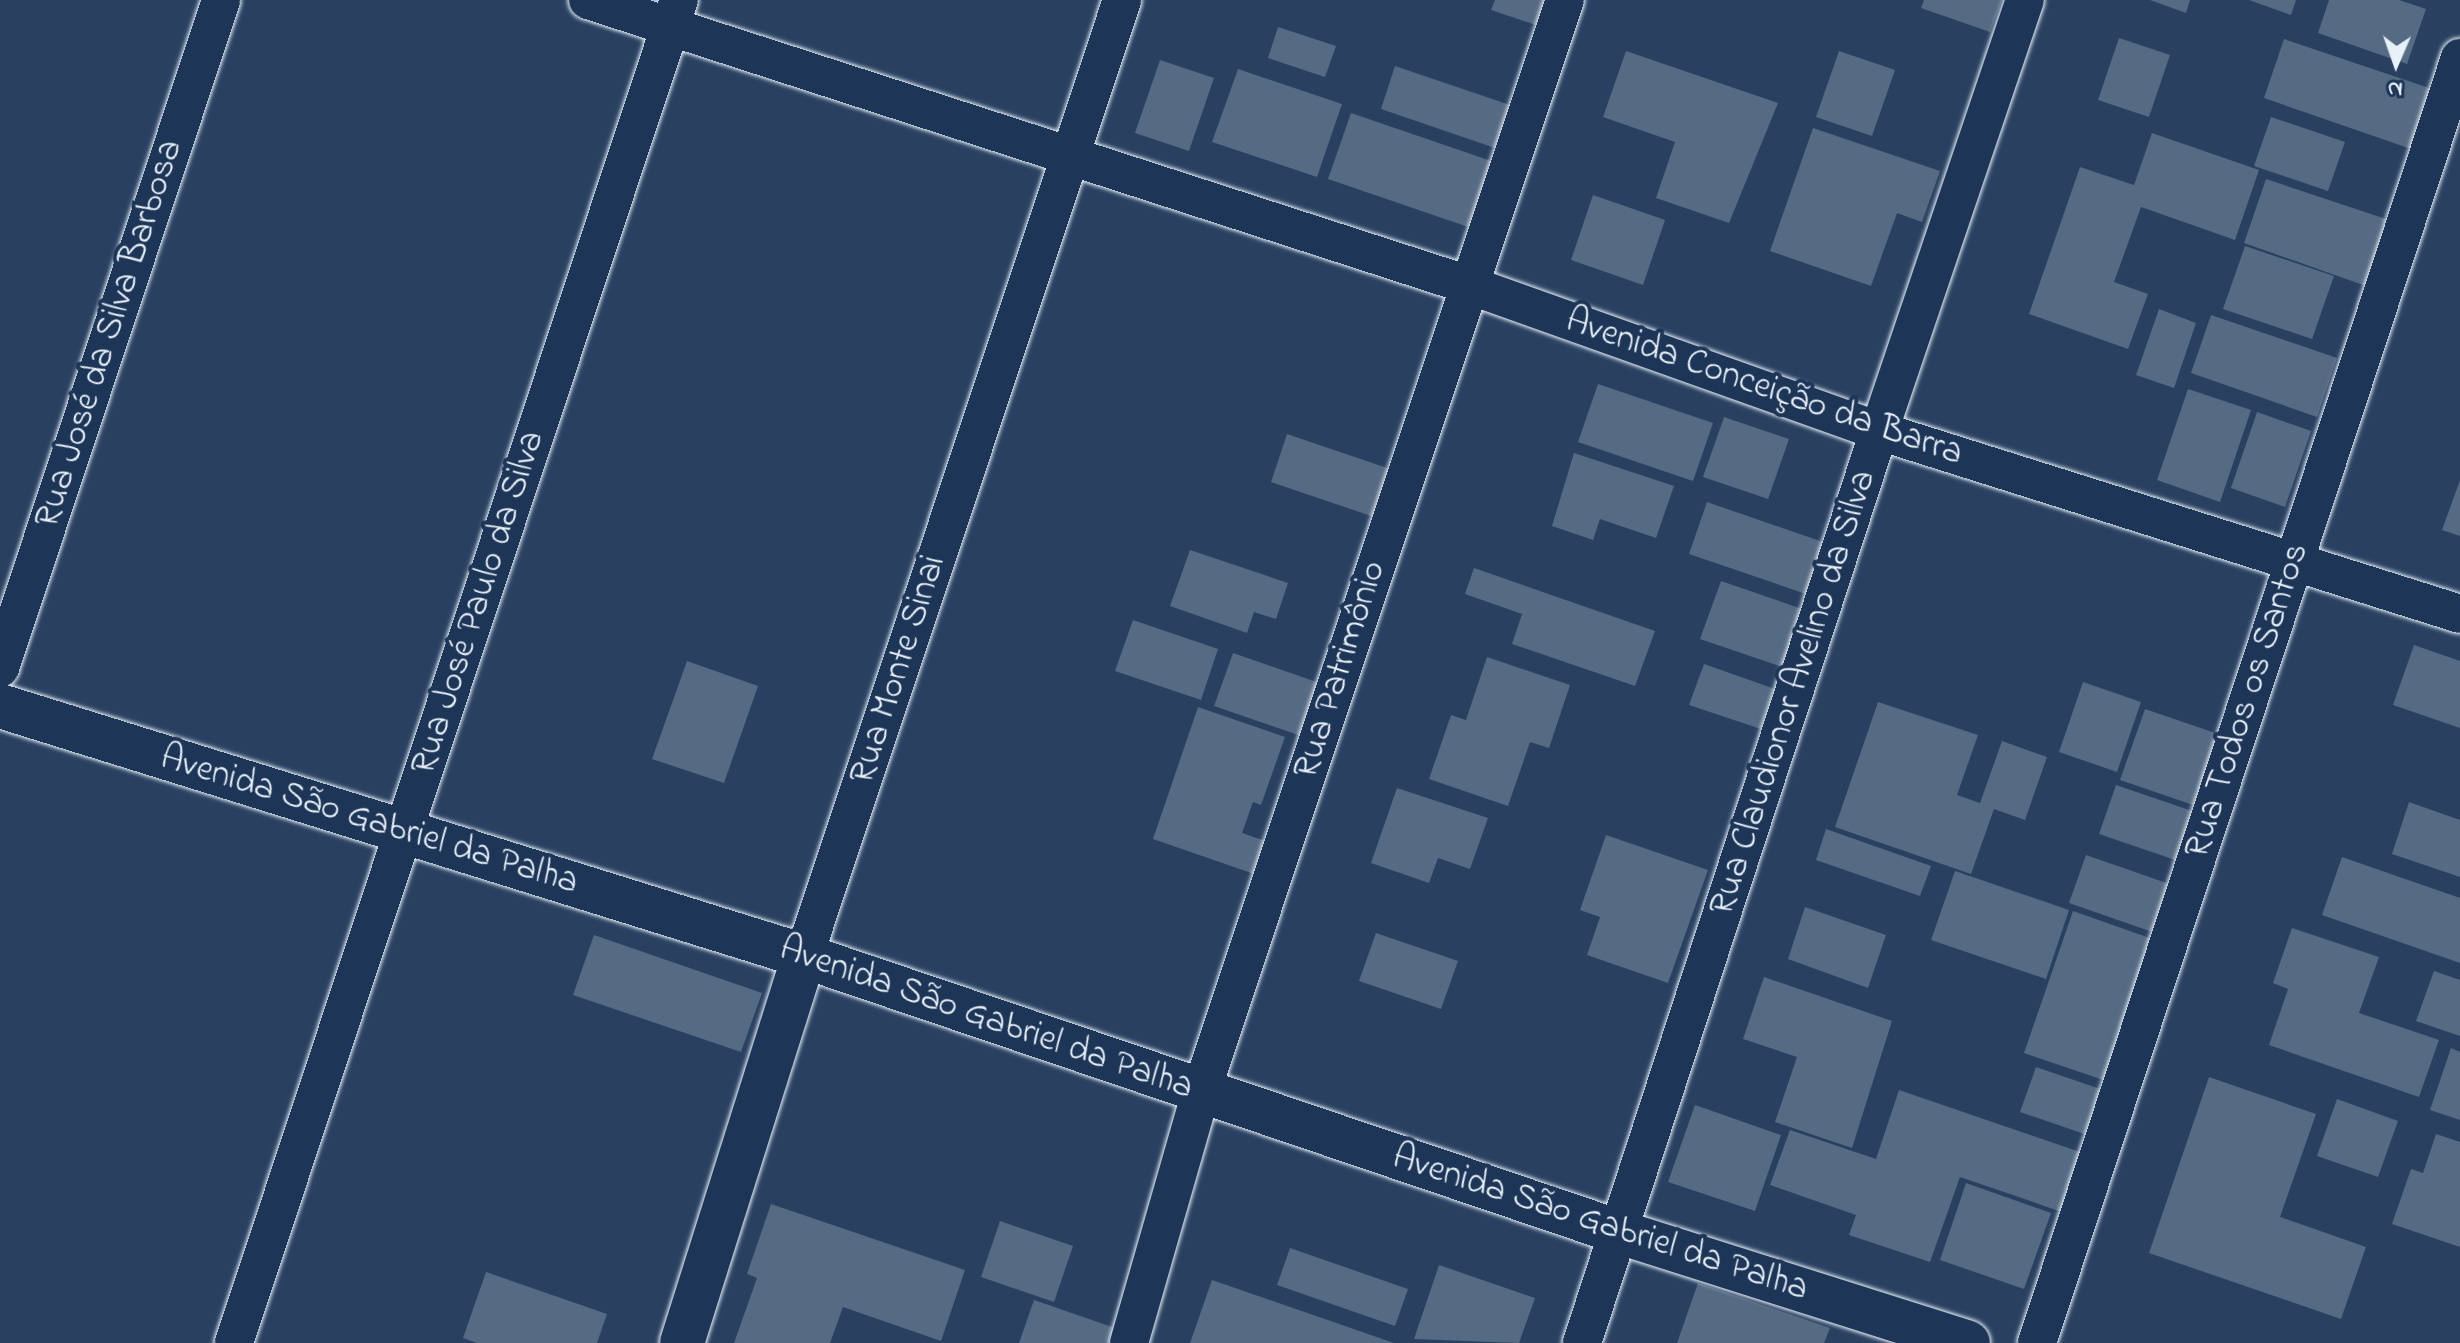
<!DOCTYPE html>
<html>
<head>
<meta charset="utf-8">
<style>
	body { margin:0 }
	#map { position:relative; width:2460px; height:1343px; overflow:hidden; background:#294061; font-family:"Indie Flower",sans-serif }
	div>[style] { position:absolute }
	.building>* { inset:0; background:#556a83 }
	.roads { filter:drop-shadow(0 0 2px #e8f1f8) drop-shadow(0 0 2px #e8f1f8) }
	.street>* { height:38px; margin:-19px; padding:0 19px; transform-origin:19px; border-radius:19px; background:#1d3557 }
	.secondary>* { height:44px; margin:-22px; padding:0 22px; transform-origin:22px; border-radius:22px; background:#1d3557 }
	span { translate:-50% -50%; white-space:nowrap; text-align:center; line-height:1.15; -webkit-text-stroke:8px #1d3557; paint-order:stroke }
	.street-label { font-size:36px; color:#e8f1f8 }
	.north { position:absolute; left:2356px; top:24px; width:80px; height:80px; -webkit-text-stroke:6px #1d3557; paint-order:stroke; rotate:182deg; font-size:22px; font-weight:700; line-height:32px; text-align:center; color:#e8f1f8 }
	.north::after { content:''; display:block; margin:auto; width:28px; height:36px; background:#e8f1f8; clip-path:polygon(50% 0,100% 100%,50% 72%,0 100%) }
</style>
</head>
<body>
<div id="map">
	<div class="building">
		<i style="clip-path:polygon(1495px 0,1552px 0,1542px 27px,1491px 10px)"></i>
		<i style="clip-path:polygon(1924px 0,2002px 0,1990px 32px,1921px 8px)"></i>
		<i style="clip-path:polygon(2150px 0,2190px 0,2186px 13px)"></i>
		<i style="clip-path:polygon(2249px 0,2296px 0,2291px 15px)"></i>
		<i style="clip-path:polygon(2329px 0,2399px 0,2426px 9px,2407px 64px,2318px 33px)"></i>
		<i style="clip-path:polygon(1278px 27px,1336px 46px,1325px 77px,1268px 58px)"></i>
		<i style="clip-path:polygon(2119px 38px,2170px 55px,2149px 117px,2098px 100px)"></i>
		<i style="clip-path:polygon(2284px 39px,2435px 90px,2414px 150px,2264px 98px)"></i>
		<i style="clip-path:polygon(1626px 51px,1778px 103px,1729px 223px,1656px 198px,1675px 142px,1603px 117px)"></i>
		<i style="clip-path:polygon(1839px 51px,1895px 70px,1872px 136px,1816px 117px)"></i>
		<i style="clip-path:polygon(1160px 60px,1214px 78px,1189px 151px,1135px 133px)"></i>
		<i style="clip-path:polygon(1395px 66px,1510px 105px,1495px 148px,1381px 109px)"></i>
		<i style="clip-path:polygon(1238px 69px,1342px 104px,1317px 177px,1212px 142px)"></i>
		<i style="clip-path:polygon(1351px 113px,1503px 165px,1480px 231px,1328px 179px)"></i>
		<i style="clip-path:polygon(2271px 117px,2345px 142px,2328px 191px,2254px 166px)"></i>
		<i style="clip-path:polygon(1813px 128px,1940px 171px,1922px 222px,1897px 213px,1871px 286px,1770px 251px)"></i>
		<i style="clip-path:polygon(2152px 133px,2259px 170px,2235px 240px,2141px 207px,2114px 282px,2148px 294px,2128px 349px,2029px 314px,2080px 167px,2134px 185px)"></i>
		<i style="clip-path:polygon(2266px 179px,2389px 220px,2366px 286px,2244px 243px)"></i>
		<i style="clip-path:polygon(1593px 195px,1665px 220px,1643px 285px,1571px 260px)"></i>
		<i style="clip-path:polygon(2245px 246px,2334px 276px,2312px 339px,2223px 309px)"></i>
		<i style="clip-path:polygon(2159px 309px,2196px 323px,2174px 388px,2136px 375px)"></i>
		<i style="clip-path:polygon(2211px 315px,2337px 358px,2317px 417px,2191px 373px)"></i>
		<i style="clip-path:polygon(1598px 384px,1713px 423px,1693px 481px,1578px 442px)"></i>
		<i style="clip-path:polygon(2188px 389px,2251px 410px,2220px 502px,2157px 480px)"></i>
		<i style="clip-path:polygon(2257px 412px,2311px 431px,2285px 507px,2231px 488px)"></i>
		<i style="clip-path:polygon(1724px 417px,1789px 439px,1768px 499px,1703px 477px)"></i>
		<i style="clip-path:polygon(1287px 434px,1390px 469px,1374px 517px,1271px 482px)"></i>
		<i style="clip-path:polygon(1574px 453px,1674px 486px,1656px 538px,1600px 519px,1593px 540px,1552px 526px)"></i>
		<i style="clip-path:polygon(2460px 480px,2460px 536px,2442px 530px)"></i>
		<i style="clip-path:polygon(1707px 502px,1823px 542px,1806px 594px,1689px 554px)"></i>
		<i style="clip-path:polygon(1190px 550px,1288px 583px,1276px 619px,1254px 612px,1247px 633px,1170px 606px)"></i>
		<i style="clip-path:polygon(1474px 568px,1655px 631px,1635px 686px,1512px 644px,1522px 614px,1465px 594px)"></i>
		<i style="clip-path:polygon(1721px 581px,1805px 610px,1785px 668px,1700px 639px)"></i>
		<i style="clip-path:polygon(1133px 620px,1218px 649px,1201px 700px,1115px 671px)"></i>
		<i style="clip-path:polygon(2414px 645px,2460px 661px,2460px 728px,2393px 705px)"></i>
		<i style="clip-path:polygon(1233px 653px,1325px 685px,1307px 738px,1214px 706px)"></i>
		<i style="clip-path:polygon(1487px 657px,1570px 685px,1549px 748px,1530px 742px,1508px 806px,1429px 779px,1451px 715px,1466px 720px)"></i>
		<i style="clip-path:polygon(687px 661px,758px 686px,724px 783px,652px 759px)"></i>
		<i style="clip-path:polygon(1704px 664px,1775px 689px,1761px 729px,1689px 705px)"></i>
		<i style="clip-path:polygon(2083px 682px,2141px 702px,2117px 772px,2059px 752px)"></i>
		<i style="clip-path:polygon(1878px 702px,1978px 735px,1957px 795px,1980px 803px,2002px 741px,2047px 757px,2025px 820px,1994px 809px,1971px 874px,1835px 827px)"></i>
		<i style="clip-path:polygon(1198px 707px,1285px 737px,1261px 805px,1253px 802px,1242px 833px,1271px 843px,1260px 876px,1153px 839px)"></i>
		<i style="clip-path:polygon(2145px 709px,2227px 737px,2202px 808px,2120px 780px)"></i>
		<i style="clip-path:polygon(2116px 785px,2204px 815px,2187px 864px,2099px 834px)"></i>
		<i style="clip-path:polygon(1397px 788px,1488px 818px,1470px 869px,1438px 858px,1429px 883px,1371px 863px)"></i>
		<i style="clip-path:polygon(2409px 802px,2460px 820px,2460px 877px,2392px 854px)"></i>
		<i style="clip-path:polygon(1826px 829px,1931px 866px,1920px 896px,1816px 860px)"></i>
		<i style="clip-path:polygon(1606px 835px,1708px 870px,1668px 983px,1587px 955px,1600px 917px,1580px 910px)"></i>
		<i style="clip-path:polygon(2086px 855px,2181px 888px,2164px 936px,2069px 903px)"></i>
		<i style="clip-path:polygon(2342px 857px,2460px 898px,2460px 963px,2322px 915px)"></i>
		<i style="clip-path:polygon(1955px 871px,2069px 910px,2046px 979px,1931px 940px)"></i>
		<i style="clip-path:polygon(1805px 907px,1886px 935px,1868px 988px,1788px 959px)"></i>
		<i style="clip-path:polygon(2073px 911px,2164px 943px,2115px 1084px,2024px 1053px)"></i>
		<i style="clip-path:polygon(2292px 928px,2379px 957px,2359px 1013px,2439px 1040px,2419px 1097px,2269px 1045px,2288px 989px,2273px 983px)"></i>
		<i style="clip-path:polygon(1376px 933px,1458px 961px,1441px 1009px,1359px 981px)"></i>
		<i style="clip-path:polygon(594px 935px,762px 993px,741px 1052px,573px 995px)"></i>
		<i style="clip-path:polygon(2434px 971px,2460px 980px,2460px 1036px,2416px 1021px)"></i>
		<i style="clip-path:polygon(1764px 977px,1892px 1021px,1852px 1148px,1775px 1122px,1797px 1057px,1743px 1039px)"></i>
		<i style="clip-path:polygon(2451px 1048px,2460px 1052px,2460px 1120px,2430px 1110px)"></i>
		<i style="clip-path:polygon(2036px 1067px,2109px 1092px,2093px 1137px,2020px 1112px)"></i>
		<i style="clip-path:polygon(2209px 1077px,2316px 1114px,2280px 1217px,2366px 1247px,2341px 1319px,2149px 1253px)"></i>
		<i style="clip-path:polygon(1899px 1090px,2086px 1154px,2065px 1213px,1960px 1177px,1930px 1262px,1849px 1235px,1856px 1215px,1770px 1185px,1790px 1130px,1876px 1159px)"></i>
		<i style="clip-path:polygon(2337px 1099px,2398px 1121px,2378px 1177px,2317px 1156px)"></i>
		<i style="clip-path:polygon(1695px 1105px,1781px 1135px,1755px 1211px,1668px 1182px)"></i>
		<i style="clip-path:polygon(2436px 1134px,2460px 1142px,2460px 1247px,2392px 1224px,2411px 1169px,2423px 1173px)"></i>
		<i style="clip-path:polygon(1966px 1183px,2051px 1213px,2024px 1289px,1940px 1260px)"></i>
		<i style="clip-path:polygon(771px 1204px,965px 1270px,941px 1341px,843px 1307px,830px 1343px,734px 1343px,757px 1278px,747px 1274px)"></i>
		<i style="clip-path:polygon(1000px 1221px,1073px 1246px,1054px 1302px,981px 1277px)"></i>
		<i style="clip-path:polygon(1290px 1248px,1408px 1289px,1395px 1326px,1277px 1285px)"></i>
		<i style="clip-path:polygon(1439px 1265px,1535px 1298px,1519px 1343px,1414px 1339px)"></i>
		<i style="clip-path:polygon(486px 1272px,607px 1314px,597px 1343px,477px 1343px,463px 1338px)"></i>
		<i style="clip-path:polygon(1212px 1280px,1394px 1343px,1190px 1343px)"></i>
		<i style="clip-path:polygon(1698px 1283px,1830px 1328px,1824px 1343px,1677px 1343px)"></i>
		<i style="clip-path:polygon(1034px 1300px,1118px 1329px,1113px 1343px,1019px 1343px)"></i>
	</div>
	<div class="roads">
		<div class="street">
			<i style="left:588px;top:0;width:926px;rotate:17.93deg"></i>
			<i style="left:1469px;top:285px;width:435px;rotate:19.6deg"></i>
			<i style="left:1879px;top:431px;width:609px;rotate:17.48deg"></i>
			<i style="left:0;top:668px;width:704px;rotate:-71.69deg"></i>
			<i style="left:804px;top:956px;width:1008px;rotate:-71.6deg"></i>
			<i style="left:234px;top:1343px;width:1415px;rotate:-71.67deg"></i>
			<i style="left:1129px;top:1343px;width:261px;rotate:-74deg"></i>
			<i style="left:1201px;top:1092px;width:1151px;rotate:-71.57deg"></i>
			<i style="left:1582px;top:1343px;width:959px;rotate:-71.96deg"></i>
			<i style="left:1879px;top:431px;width:455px;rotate:-71.3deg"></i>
			<i style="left:2037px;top:1343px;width:1353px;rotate:-71.78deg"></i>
		</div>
		<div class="secondary">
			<i style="left:0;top:706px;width:842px;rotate:17.27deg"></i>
			<i style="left:804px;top:956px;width:860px;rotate:18.71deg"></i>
			<i style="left:1619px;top:1232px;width:366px;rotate:17.6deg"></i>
			<i style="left:682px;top:1343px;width:406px;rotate:-72.5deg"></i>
		</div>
	</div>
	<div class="street-label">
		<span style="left:110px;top:334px;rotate:-72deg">Rua José da Silva Barbosa</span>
		<span style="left:1764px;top:388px;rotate:19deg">Avenida Conceição da Barra</span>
		<span style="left:479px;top:603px;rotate:-72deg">Rua José Paulo da Silva</span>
		<span style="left:899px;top:670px;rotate:-72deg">Rua Monte Sinai</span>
		<span style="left:1341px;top:670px;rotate:-72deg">Rua Patrimônio</span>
		<span style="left:1794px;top:693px;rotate:-72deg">Rua Claudionor Avelino da Silva</span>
		<span style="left:2248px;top:701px;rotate:-72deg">Rua Todos os Santos</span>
		<span style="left:369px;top:821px;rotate:17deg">Avenida São Gabriel da Palha</span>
		<span style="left:986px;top:1019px;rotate:19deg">Avenida São Gabriel da Palha</span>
		<span style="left:1600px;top:1224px;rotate:18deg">Avenida São Gabriel da Palha</span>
	</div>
	<div class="north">N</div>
</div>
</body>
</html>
